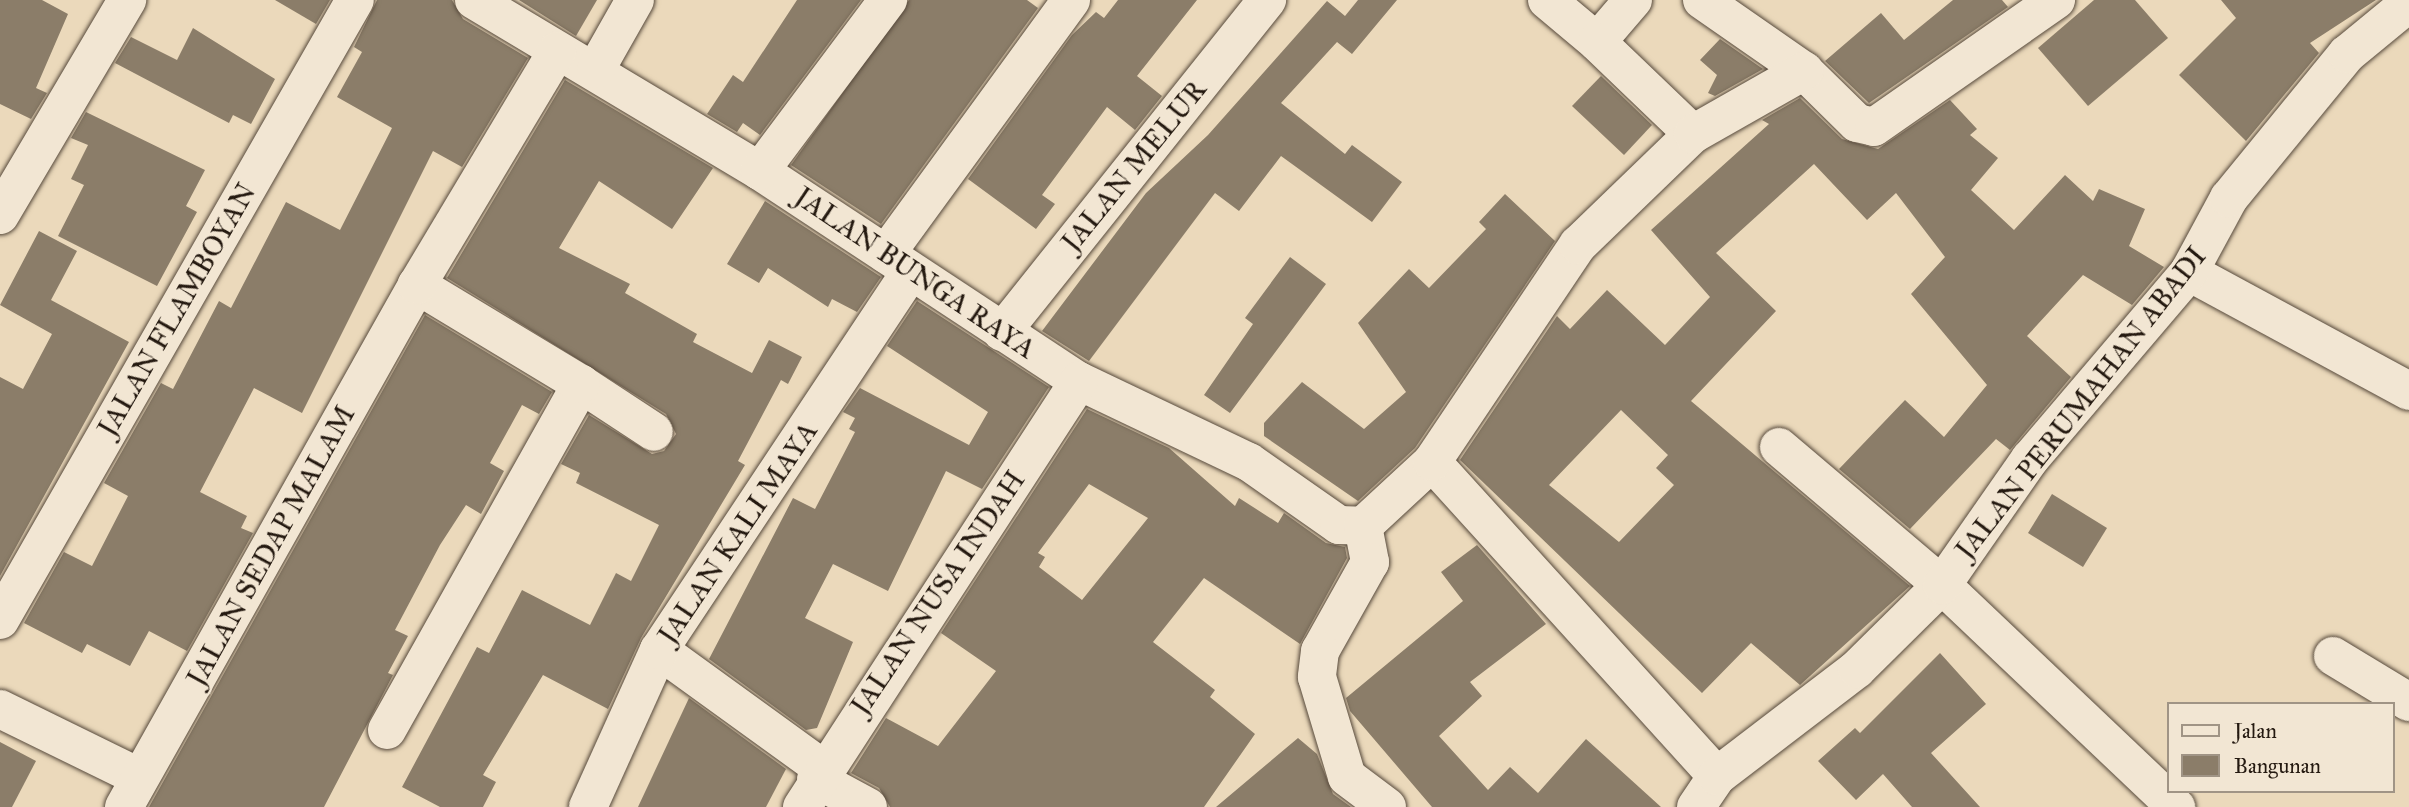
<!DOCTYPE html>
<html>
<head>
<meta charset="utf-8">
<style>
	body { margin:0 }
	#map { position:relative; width:2409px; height:807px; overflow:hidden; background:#ebd9bb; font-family:"IM FELL Great Primer",serif }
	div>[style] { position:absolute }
	.building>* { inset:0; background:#8b7d69 }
	.roads { filter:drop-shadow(0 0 2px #56493b) drop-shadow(0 0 2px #56493b) }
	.minor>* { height:38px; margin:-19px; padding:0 19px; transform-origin:19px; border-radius:19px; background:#f2e6d3 }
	span { translate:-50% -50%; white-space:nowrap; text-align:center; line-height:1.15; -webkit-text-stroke:5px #f2e6d3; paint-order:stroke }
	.street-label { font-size:28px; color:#241910 }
	.legend { position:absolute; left:2167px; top:702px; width:228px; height:91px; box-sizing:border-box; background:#f2e6d3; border:2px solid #a09485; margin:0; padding:9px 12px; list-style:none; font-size:21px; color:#241910 }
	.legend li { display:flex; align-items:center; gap:14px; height:35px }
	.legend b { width:35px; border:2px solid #a09485 }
</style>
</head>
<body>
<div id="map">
	<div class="building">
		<i style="clip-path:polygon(0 0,42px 0,68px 14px,36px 88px,47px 93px,31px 119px,0 104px)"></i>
		<i style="clip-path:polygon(275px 0,330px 0,316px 24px)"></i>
		<i style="clip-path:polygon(377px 0,452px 0,463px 19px,528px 58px,462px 167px,433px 151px,302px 413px,254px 388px,200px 492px,247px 516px,241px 528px,253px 533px,187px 651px,149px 631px,130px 666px,87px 644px,82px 653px,24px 623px,64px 552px,92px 566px,128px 496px,104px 483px,161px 383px,173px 389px,219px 301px,231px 308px,286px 202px,340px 230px,392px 128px,337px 97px,362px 52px,354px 47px)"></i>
		<i style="clip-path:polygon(519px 0,597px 0,576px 36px)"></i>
		<i style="clip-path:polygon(797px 0,861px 0,760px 135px,743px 123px,737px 132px,707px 114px,733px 75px,743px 82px)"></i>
		<i style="clip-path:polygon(909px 0,1027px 0,1038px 8px,881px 224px,791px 165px)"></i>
		<i style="clip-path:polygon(1118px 0,1197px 0,1137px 76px,1162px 96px,1135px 130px,1107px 107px,1042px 195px,1055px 204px,1036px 229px,968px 179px,1072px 35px,1096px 12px,1104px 18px)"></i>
		<i style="clip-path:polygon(1358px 0,1397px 0,1352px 54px,1337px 42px,1281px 103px,1345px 154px,1352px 145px,1402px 182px,1372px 222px,1281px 156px,1239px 211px,1215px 193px,1089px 361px,1042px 331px,1146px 193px,1208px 135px,1327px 1px,1345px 16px)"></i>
		<i style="clip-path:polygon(1953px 0,2002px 0,2008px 7px,1869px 103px,1825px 61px,1881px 13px,1904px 40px)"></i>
		<i style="clip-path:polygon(2094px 0,2135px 0,2168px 38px,2088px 106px,2038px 48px)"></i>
		<i style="clip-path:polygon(2221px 0,2376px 0,2310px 43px,2319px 53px,2246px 141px,2179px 75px,2236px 18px)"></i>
		<i style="clip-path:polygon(193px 28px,275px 79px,251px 124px,233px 115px,229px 123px,115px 63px,131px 37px,177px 60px)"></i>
		<i style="clip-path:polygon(1720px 39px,1763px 69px,1715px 96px,1708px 93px,1717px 75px,1700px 60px)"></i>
		<i style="clip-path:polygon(1601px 76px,1652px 125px,1624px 155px,1572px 106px)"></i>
		<i style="clip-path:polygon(565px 80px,713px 168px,672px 229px,599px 181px,559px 248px,630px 284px,625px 293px,697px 334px,693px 342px,752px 373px,769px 340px,802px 357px,788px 384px,781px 380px,738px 461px,745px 465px,641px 638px,608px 709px,543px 675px,483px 775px,496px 782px,483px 807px,440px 807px,402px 787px,477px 647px,489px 653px,522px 590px,590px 625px,616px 573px,631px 581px,659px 525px,576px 483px,580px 473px,561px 464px,589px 415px,652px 454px,664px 451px,676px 434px,666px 414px,447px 278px)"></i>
		<i style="clip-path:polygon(evenodd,1800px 98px,1842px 139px,1878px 149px,1950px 100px,1977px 129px,1970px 135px,1998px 158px,1971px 190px,2014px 230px,2065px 175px,2093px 201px,2099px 189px,2145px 209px,2129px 246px,2164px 267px,2132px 305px,2083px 275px,2027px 336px,2071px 377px,2010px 450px,1996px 439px,1910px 529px,1839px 469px,1905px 400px,1944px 437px,1987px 385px,1911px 294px,1945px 257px,1896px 193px,1867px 220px,1814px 164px,1716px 253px,1776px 311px,1691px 401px,1910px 586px,1800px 685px,1751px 643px,1702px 693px,1460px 460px,1557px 316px,1570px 329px,1607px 290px,1665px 345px,1710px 297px,1651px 230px,1769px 124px,1762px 120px,1800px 98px,1621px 410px,1668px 455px,1656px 468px,1674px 485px,1619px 542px,1549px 485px,1621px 410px)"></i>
		<i style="clip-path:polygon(86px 112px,205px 170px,186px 206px,197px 212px,157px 286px,58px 236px,84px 185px,71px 179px,88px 145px,71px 138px)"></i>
		<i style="clip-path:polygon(1505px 194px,1555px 241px,1415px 448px,1358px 501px,1264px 436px,1264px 423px,1302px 382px,1364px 429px,1406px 392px,1358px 323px,1409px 269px,1429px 288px,1486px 229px,1479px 222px)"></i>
		<i style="clip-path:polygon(765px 201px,881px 277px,857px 312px,832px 299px,828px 307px,768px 268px,759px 283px,727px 264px)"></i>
		<i style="clip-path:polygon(39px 231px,77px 251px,51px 300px,129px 342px,0 576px,0 377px,23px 389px,52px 334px,0 305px)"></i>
		<i style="clip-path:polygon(1290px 257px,1326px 284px,1230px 413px,1204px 395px,1253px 324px,1245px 318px)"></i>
		<i style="clip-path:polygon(917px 301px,1049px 387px,982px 489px,946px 471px,888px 591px,833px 564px,805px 618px,853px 642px,817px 728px,806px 730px,709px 659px,793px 498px,815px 509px,855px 432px,849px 429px,855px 418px,843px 412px,860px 388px,969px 445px,988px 412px,887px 346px)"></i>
		<i style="clip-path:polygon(425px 315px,552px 392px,539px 414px,522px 405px,490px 463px,504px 471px,481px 514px,466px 505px,440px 545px,395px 630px,408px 636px,388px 673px,393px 675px,324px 807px,149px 807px)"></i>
		<i style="clip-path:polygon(evenodd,1087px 409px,1169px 448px,1235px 506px,1239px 498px,1278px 523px,1284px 513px,1326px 543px,1345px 547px,1347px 558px,1300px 644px,1204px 578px,1153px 642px,1215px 690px,1210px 697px,1255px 734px,1204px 807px,890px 807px,879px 788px,851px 773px,886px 718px,938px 746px,996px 671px,941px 633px,1087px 409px,1089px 484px,1148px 518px,1082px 600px,1039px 567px,1045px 557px,1038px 553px,1089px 484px)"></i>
		<i style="clip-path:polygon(2052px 494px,2107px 528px,2083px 567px,2028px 533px)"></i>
		<i style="clip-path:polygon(1477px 545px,1546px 624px,1470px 682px,1482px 696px,1439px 736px,1488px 790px,1510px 767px,1538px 793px,1586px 739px,1661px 807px,1432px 807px,1350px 711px,1346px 698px,1463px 601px,1441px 572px)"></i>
		<i style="clip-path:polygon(1940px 653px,1986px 704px,1931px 753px,1980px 807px,1912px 807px,1883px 774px,1856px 800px,1818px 761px,1855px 728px,1860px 733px)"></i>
		<i style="clip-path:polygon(689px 698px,786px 769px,766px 807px,638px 807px)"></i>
		<i style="clip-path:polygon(1298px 738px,1317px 754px,1333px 794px,1351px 807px,1216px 807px)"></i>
		<i style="clip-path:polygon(0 742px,36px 761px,12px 807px,0 807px)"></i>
	</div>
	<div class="roads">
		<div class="minor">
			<i style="left:474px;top:0;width:333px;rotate:30.9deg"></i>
			<i style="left:760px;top:171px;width:382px;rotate:33.4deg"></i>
			<i style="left:1079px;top:381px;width:188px;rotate:25.5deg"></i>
			<i style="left:1249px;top:462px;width:110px;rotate:35deg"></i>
			<i style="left:1339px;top:525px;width:24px;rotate:2deg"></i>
			<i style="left:1547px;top:0;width:65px;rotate:40deg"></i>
			<i style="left:1633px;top:0;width:55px;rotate:130.6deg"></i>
			<i style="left:1597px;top:42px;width:133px;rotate:43.8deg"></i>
			<i style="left:1702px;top:0;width:124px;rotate:34.8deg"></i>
			<i style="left:1804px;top:71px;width:74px;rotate:44.5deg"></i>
			<i style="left:1857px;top:123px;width:17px;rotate:13deg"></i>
			<i style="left:1874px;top:127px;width:222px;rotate:-34.9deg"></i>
			<i style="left:596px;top:69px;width:79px;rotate:-60.5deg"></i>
			<i style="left:760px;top:171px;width:214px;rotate:-53.2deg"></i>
			<i style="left:0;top:215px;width:250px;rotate:-59.4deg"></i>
			<i style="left:886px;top:254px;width:314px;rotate:-53.9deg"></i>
			<i style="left:2189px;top:272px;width:250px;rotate:28.4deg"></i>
			<i style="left:1002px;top:332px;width:425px;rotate:-51.4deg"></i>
			<i style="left:581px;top:384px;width:87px;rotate:33.3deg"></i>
			<i style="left:1779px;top:447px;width:214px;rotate:40.3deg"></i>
			<i style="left:1942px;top:585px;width:323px;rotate:43.5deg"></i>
			<i style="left:1432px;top:462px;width:424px;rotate:47.8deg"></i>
			<i style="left:1363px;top:526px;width:94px;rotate:-42.8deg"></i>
			<i style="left:1432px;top:462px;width:262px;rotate:-56.1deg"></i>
			<i style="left:1578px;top:245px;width:160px;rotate:-44deg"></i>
			<i style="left:1693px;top:134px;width:128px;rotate:-29.6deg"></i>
			<i style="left:1363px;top:526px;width:37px;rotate:79deg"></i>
			<i style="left:1370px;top:562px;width:102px;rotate:119.3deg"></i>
			<i style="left:1320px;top:651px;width:26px;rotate:97deg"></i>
			<i style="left:1317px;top:677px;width:104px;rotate:73.3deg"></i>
			<i style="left:1347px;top:777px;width:50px;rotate:36.9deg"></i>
			<i style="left:0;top:620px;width:714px;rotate:-60.21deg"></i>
			<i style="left:659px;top:650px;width:201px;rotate:35.9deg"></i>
			<i style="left:2333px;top:656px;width:89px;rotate:31.2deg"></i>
			<i style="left:0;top:709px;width:155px;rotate:26.1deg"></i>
			<i style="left:387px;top:730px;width:397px;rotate:-60.7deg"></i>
			<i style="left:581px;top:384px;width:192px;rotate:-148.9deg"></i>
			<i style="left:816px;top:779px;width:59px;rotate:28.3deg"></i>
			<i style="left:124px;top:807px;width:599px;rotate:-60.69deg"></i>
			<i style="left:417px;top:285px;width:273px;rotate:-59.1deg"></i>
			<i style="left:588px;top:807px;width:172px;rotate:-65.7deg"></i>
			<i style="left:659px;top:650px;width:455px;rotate:-56.4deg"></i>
			<i style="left:802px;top:807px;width:508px;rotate:-56.97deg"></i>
			<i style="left:1696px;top:807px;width:37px;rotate:-56deg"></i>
			<i style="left:1717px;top:776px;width:176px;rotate:-37.4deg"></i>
			<i style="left:1857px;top:669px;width:120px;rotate:-44.7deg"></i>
			<i style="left:1942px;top:585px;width:154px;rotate:-55.1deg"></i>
			<i style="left:2030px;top:459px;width:245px;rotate:-49.6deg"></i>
			<i style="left:2189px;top:272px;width:84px;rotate:-61.6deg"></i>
			<i style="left:2229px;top:198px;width:186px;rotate:-50.7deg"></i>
			<i style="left:2347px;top:54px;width:80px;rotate:-39.4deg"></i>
		</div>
	</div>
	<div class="street-label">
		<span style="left:1134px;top:166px;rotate:-51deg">JALAN MELUR</span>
		<span style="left:915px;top:273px;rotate:34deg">JALAN BUNGA RAYA</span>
		<span style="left:177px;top:310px;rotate:-60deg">JALAN FLAMBOYAN</span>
		<span style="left:2081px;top:403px;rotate:-52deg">JALAN PERUMAHAN ABADI</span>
		<span style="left:738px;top:533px;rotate:-56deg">JALAN KALI MAYA</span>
		<span style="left:271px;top:546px;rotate:-61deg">JALAN SEDAP MALAM</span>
		<span style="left:938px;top:593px;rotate:-56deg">JALAN NUSA INDAH</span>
	</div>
	<ul class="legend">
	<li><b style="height:9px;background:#f2e6d3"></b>Jalan</li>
	<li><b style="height:19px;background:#8b7d69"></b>Bangunan</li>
	</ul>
</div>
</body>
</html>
